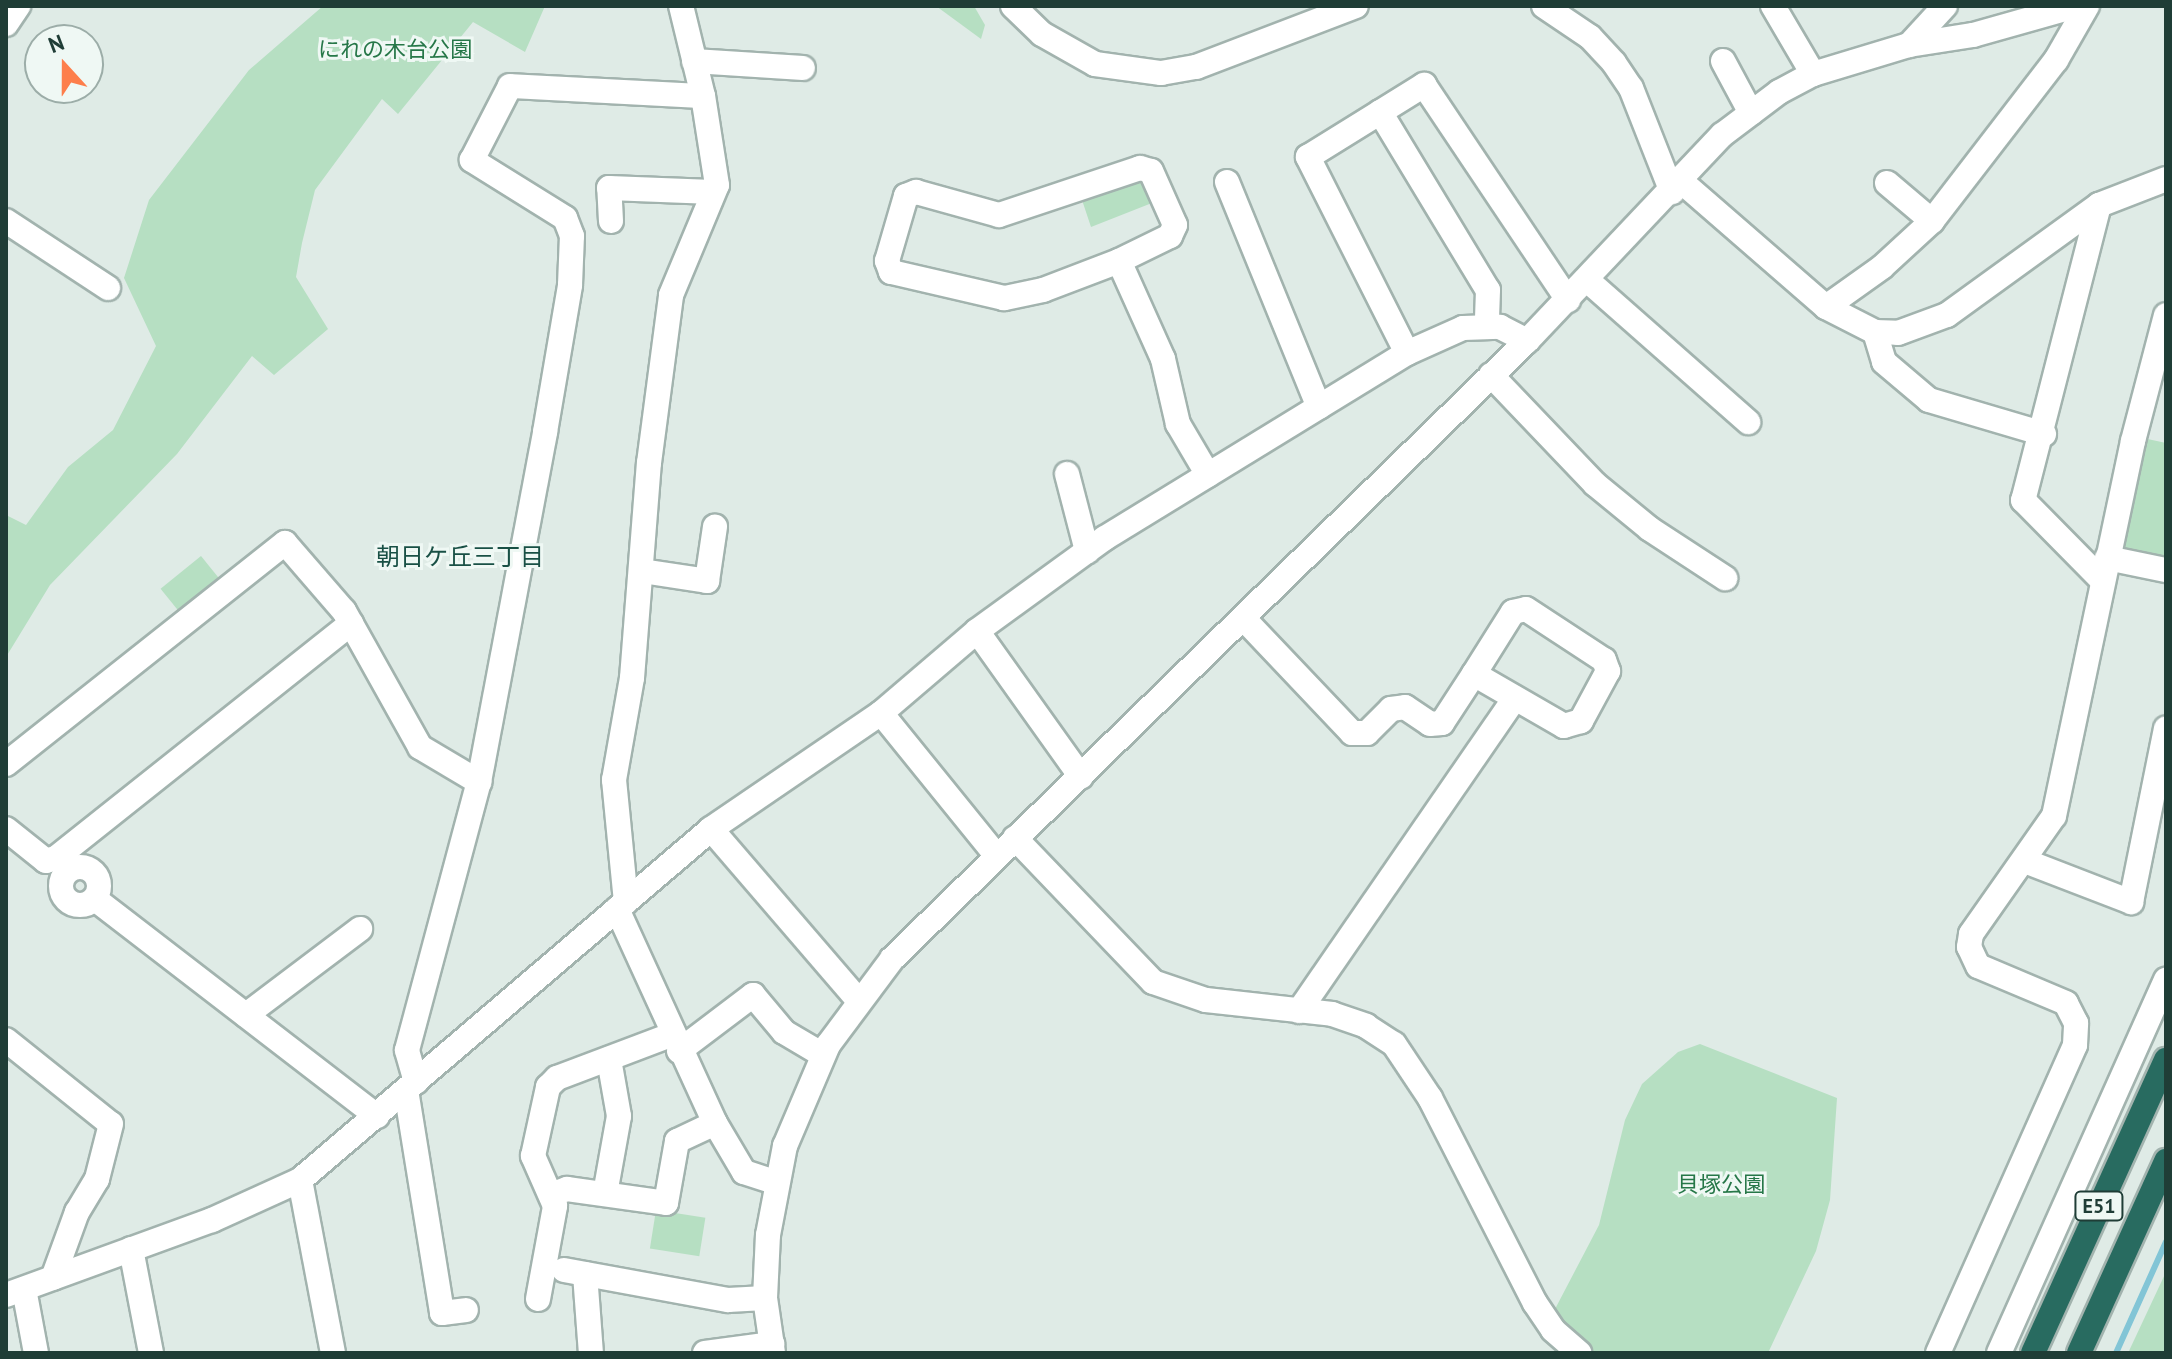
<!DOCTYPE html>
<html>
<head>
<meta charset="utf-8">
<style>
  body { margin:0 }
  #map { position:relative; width:2172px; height:1359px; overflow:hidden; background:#dfebe6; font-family:"PT Sans","Noto Sans JP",sans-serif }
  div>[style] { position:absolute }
  .green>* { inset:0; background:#b6dfc2; transform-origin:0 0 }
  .stream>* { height:6px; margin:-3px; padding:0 3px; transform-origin:3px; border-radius:3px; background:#82c5d6 }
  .roads { filter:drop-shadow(2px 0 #a2b3ae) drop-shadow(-2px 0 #a2b3ae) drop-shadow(0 2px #a2b3ae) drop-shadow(0 -2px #a2b3ae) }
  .minor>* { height:24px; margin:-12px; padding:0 12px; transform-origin:12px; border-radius:12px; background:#fff }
  .minor>.ring { margin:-12px; padding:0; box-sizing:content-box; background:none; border:24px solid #fff; border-radius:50% }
  .highway>* { height:24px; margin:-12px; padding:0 12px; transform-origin:12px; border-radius:12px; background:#286b60 }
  span { translate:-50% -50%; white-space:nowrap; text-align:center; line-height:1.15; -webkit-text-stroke:6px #eff8f4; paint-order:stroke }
  .shield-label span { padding:2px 6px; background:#eff8f4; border:2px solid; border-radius:6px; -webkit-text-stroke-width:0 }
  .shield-label { font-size:20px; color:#1f3d36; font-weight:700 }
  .park-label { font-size:22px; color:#267748 }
  .neighbourhood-label { font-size:24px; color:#195045 }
  .frame { position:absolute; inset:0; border:8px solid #1f3d36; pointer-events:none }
  .north { position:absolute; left:24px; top:24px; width:80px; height:80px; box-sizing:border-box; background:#eff8f4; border:2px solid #9cada8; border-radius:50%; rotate:339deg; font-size:22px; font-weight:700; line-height:32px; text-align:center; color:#1f3d36 }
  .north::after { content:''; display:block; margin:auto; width:28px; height:36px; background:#fd7e4b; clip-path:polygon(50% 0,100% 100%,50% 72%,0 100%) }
</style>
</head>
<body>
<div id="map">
  <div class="green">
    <i style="clip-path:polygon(323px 6px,545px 6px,525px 52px,473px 22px,398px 114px,382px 99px,315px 190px,302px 243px,296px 277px,328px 329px,274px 375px,252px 356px,177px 454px,50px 585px,6px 657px,6px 515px,26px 525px,68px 467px,113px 430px,156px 346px,124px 278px,149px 200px,249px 70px)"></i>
    <i style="clip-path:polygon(936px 6px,974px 6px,985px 25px,981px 39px)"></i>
    <i style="clip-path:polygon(1140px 176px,1157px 201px,1091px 227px,1082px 200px)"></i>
    <i style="clip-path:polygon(2143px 438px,2166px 443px,2166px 567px,2118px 556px)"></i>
    <i style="left:201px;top:556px;width:35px;height:52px;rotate:51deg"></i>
    <i style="clip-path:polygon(1700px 1044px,1837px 1098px,1830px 1200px,1816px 1251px,1768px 1353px,1597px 1353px,1580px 1342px,1554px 1311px,1599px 1225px,1625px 1120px,1642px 1084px,1678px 1052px)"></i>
    <i style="left:656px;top:1210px;width:50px;height:39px;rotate:9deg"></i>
    <i style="clip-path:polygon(2166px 1272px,2166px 1353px,2128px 1353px)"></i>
  </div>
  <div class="stream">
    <i style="left:2116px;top:1353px;width:122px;rotate:-65.8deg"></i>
  </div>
  <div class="roads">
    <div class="minor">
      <i style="left:1013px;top:6px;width:40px;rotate:44deg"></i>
      <i style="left:1042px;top:34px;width:61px;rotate:29.5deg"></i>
      <i style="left:1095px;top:64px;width:67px;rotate:7.8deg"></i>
      <i style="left:1161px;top:73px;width:36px;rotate:-10deg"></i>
      <i style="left:1196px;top:67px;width:171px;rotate:-20.9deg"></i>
      <i style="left:1544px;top:6px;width:55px;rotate:34deg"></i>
      <i style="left:1590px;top:37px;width:35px;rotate:47deg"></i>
      <i style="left:1614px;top:63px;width:30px;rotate:56deg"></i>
      <i style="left:1631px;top:88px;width:112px;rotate:68.5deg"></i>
      <i style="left:1773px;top:6px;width:79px;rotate:59.5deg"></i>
      <i style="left:6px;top:24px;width:22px;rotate:-56deg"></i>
      <i style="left:1909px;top:45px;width:65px;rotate:-8.9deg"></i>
      <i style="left:1973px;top:35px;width:107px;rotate:-15.7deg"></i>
      <i style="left:694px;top:61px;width:109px;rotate:3.7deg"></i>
      <i style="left:1723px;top:61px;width:59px;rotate:61.7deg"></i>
      <i style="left:1380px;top:112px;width:208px;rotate:58.8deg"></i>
      <i style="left:1488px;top:290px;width:37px;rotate:92deg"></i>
      <i style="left:1140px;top:168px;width:11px;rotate:15deg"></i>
      <i style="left:1151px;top:171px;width:59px;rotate:66deg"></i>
      <i style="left:1175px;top:225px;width:12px;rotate:114deg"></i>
      <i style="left:1170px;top:236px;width:57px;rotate:153.9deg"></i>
      <i style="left:1119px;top:261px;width:81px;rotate:159.1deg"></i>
      <i style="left:1043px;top:290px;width:40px;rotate:168deg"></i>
      <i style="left:1004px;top:298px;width:116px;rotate:-167deg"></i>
      <i style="left:891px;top:272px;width:12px;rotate:-110deg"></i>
      <i style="left:887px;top:261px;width:68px;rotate:-73.7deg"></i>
      <i style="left:906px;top:196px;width:11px;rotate:-22deg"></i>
      <i style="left:916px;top:192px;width:86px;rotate:15.5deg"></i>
      <i style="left:999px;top:215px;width:149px;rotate:-18.4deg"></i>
      <i style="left:1227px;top:182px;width:243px;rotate:67.8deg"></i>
      <i style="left:1682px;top:182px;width:191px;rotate:41deg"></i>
      <i style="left:1826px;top:307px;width:55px;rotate:27deg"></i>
      <i style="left:1875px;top:332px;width:23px;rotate:2deg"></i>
      <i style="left:1898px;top:333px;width:52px;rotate:-20.2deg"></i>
      <i style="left:1947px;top:315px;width:188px;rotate:-35.9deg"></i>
      <i style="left:2099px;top:205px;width:72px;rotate:-21.2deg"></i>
      <i style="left:1887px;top:183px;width:59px;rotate:40.2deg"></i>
      <i style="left:2099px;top:205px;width:305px;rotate:104.4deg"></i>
      <i style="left:2023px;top:500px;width:112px;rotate:45.4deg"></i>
      <i style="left:6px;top:221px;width:122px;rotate:33.3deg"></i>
      <i style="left:611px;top:221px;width:33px;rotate:-93deg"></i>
      <i style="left:609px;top:188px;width:104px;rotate:2.2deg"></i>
      <i style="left:1119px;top:261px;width:107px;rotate:65.8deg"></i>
      <i style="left:1163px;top:359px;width:67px;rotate:77deg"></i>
      <i style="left:1178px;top:424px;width:59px;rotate:59.5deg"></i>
      <i style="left:1587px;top:280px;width:215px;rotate:41.4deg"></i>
      <i style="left:1826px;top:307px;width:69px;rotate:-35.5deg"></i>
      <i style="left:1882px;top:267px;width:68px;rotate:-42.6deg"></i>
      <i style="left:1932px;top:221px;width:203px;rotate:-52.4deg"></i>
      <i style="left:2056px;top:60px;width:62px;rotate:-60.1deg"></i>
      <i style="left:1875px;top:332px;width:31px;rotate:73deg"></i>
      <i style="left:1884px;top:362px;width:59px;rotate:40.2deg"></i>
      <i style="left:1929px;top:400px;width:120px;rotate:16.5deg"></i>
      <i style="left:1407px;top:353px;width:220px;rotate:-116.8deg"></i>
      <i style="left:1308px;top:157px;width:137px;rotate:-31.8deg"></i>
      <i style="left:1424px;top:85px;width:259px;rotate:56.2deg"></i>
      <i style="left:1491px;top:375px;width:151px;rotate:46.3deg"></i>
      <i style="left:1595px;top:484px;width:71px;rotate:39.3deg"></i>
      <i style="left:1650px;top:529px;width:90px;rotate:33.2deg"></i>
      <i style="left:1067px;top:474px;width:80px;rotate:75.4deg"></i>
      <i style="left:2107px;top:558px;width:60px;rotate:11.5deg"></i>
      <i style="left:642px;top:571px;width:66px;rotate:8.7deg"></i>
      <i style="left:707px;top:581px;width:55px;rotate:-81.6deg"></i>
      <i style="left:1244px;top:619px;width:157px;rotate:46.5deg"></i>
      <i style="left:1352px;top:733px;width:15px"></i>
      <i style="left:1367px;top:733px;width:34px;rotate:-45deg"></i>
      <i style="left:1391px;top:709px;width:14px;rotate:-8deg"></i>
      <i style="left:1405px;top:707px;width:30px;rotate:34deg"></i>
      <i style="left:1430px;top:724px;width:12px;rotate:-5deg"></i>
      <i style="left:1442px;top:723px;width:59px;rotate:-56.9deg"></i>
      <i style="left:1474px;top:674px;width:73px;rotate:-57.8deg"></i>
      <i style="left:1513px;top:612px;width:13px;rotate:-13deg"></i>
      <i style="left:1526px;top:609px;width:93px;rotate:33.2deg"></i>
      <i style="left:1604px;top:660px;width:12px;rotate:70deg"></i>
      <i style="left:1608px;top:671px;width:57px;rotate:118.4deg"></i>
      <i style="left:1581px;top:721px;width:18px;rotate:164deg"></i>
      <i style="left:1564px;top:726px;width:104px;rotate:-150deg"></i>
      <i style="left:977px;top:631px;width:179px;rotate:54.5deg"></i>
      <i style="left:881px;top:713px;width:184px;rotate:51deg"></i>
      <i style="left:6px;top:764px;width:356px;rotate:-38.4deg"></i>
      <i style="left:285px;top:543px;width:90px;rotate:49.1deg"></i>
      <i style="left:344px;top:611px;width:156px;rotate:60.8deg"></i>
      <i style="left:420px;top:747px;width:69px;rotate:30.7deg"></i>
      <i style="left:479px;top:782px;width:356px;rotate:-79.3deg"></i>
      <i style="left:545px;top:432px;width:149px;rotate:-80.3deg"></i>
      <i style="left:570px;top:285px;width:49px;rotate:-87.7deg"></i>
      <i style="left:572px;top:236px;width:19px;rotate:-111deg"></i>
      <i style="left:565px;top:218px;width:110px;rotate:-148.1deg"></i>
      <i style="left:472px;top:160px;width:83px;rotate:-62.8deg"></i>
      <i style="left:510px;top:86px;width:193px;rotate:3deg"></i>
      <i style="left:6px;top:829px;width:51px;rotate:38.7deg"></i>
      <i style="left:46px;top:861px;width:10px;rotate:-17deg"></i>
      <i style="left:56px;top:858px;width:377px;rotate:-38.5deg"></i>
      <i style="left:711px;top:829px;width:225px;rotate:49.3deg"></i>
      <i style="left:1015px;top:838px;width:199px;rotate:46.2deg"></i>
      <i style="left:1153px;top:982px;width:56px;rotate:18.8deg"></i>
      <i style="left:1206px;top:1000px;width:127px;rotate:6.3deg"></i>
      <i style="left:1332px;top:1014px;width:36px;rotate:19deg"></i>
      <i style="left:1366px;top:1026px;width:33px;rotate:33deg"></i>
      <i style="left:1394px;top:1044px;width:65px;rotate:56.3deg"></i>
      <i style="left:1430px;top:1098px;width:230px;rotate:62.9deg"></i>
      <i style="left:1535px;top:1303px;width:32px;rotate:56deg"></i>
      <i style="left:1553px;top:1330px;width:35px;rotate:41deg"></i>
      <i style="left:2025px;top:861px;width:114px;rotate:21.1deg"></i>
      <i style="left:2131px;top:902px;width:177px;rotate:-78.6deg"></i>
      <i class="ring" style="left:61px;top:867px;width:14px;height:14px"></i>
      <i style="left:95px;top:899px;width:356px;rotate:37.6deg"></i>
      <i style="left:626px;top:902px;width:123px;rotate:-95.6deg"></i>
      <i style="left:614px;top:780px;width:104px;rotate:-80deg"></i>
      <i style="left:632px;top:678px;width:216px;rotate:-85.5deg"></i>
      <i style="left:649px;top:463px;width:169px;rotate:-82.5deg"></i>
      <i style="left:671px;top:295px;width:119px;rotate:-67.3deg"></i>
      <i style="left:717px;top:185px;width:90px;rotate:-98.9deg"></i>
      <i style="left:703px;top:96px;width:93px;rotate:-103.7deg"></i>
      <i style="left:617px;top:909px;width:235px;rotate:65.4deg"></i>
      <i style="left:715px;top:1123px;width:57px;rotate:59.4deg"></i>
      <i style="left:744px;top:1172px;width:35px;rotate:18deg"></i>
      <i style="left:1299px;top:1011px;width:380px;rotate:-55.4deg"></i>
      <i style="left:246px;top:1015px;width:143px;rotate:-37deg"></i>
      <i style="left:6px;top:1040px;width:134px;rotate:38.7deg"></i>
      <i style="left:111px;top:1124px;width:57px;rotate:104.3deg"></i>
      <i style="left:97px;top:1179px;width:39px;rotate:121deg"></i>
      <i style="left:77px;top:1212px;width:70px;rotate:110deg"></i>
      <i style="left:679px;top:1051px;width:93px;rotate:-37.1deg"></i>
      <i style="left:753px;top:995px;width:48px;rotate:50deg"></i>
      <i style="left:784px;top:1032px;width:45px;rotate:30.5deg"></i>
      <i style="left:416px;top:1082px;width:33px;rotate:-106deg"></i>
      <i style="left:407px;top:1050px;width:278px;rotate:-75deg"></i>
      <i style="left:406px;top:1090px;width:226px;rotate:80.8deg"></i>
      <i style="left:442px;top:1313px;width:24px;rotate:-7deg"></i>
      <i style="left:300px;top:1180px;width:176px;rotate:79.2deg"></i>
      <i style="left:605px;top:1194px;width:79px;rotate:-79.8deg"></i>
      <i style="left:619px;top:1116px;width:58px;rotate:-100deg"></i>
      <i style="left:551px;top:1195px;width:17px;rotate:-21deg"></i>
      <i style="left:567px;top:1189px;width:100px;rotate:8deg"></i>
      <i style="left:666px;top:1203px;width:63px;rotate:-79.9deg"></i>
      <i style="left:677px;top:1141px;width:42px;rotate:-25.3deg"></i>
      <i style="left:131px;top:1249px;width:106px;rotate:79.1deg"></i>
      <i style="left:564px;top:1270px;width:167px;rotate:10.4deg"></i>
      <i style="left:728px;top:1300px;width:37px;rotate:-3deg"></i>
      <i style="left:585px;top:1274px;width:79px;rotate:85.7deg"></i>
      <i style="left:24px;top:1289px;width:65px;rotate:79.4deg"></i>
      <i style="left:6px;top:1295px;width:219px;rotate:-20deg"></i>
      <i style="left:212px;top:1220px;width:97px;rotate:-24.4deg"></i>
      <i style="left:300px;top:1180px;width:540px;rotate:-40.5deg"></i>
      <i style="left:711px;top:829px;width:206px;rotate:-34.3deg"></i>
      <i style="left:881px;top:713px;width:126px;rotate:-40.5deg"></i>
      <i style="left:977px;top:631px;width:158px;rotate:-36deg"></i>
      <i style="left:1105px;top:538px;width:354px;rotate:-31.5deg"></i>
      <i style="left:1407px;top:353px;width:61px;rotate:-24.1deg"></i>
      <i style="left:1463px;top:328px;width:37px;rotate:-2deg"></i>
      <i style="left:1500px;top:327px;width:30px;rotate:27deg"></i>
      <i style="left:538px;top:1299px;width:95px;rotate:-79.6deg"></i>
      <i style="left:555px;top:1206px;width:55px;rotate:-113.7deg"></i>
      <i style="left:533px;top:1156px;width:71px;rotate:-77.7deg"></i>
      <i style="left:548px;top:1087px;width:13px;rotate:-45deg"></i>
      <i style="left:557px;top:1078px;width:122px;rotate:-20.7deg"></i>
      <i style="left:705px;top:1353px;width:68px;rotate:-7.7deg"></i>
      <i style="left:773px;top:1353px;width:56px;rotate:-98.3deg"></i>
      <i style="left:765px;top:1298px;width:63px;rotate:-87.3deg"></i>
      <i style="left:768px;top:1235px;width:91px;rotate:-79.2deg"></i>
      <i style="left:785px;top:1146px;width:110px;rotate:-66.9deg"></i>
      <i style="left:828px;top:1045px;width:107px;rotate:-53.3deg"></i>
      <i style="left:892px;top:959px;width:886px;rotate:-44.22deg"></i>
      <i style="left:1527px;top:341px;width:284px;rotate:-46.6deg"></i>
      <i style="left:1722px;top:135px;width:71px;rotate:-37deg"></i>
      <i style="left:1779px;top:92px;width:38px;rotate:-28deg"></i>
      <i style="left:1813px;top:74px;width:100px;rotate:-16.8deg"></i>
      <i style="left:1909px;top:45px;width:53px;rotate:-47.3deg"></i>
      <i style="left:1938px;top:1353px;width:337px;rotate:-66deg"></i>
      <i style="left:2075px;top:1045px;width:22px;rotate:-87deg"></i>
      <i style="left:2076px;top:1023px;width:22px;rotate:-117deg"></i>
      <i style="left:2066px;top:1003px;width:95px;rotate:-157.2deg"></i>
      <i style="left:1978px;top:966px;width:21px;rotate:-115deg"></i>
      <i style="left:1969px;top:947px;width:13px;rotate:-81deg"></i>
      <i style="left:1971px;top:934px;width:144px;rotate:-54.9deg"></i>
      <i style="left:2054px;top:816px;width:383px;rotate:-78.1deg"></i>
      <i style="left:2133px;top:441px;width:130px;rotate:-75.3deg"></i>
      <i style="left:1999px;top:1353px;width:409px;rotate:-65.9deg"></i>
    </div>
    <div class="highway">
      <i style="left:2033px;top:1353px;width:322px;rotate:-65.6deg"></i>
      <i style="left:2079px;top:1353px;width:211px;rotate:-65.6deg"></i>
    </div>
  </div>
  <div class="shield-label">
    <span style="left:2099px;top:1206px">E51</span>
  </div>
  <div class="park-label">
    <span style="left:395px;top:50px">にれの木台公園</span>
    <span style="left:1721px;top:1185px">貝塚公園</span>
  </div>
  <div class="neighbourhood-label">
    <span style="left:460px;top:557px">朝日ケ丘三丁目</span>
  </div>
  <div class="frame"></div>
  <div class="north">N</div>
</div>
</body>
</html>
